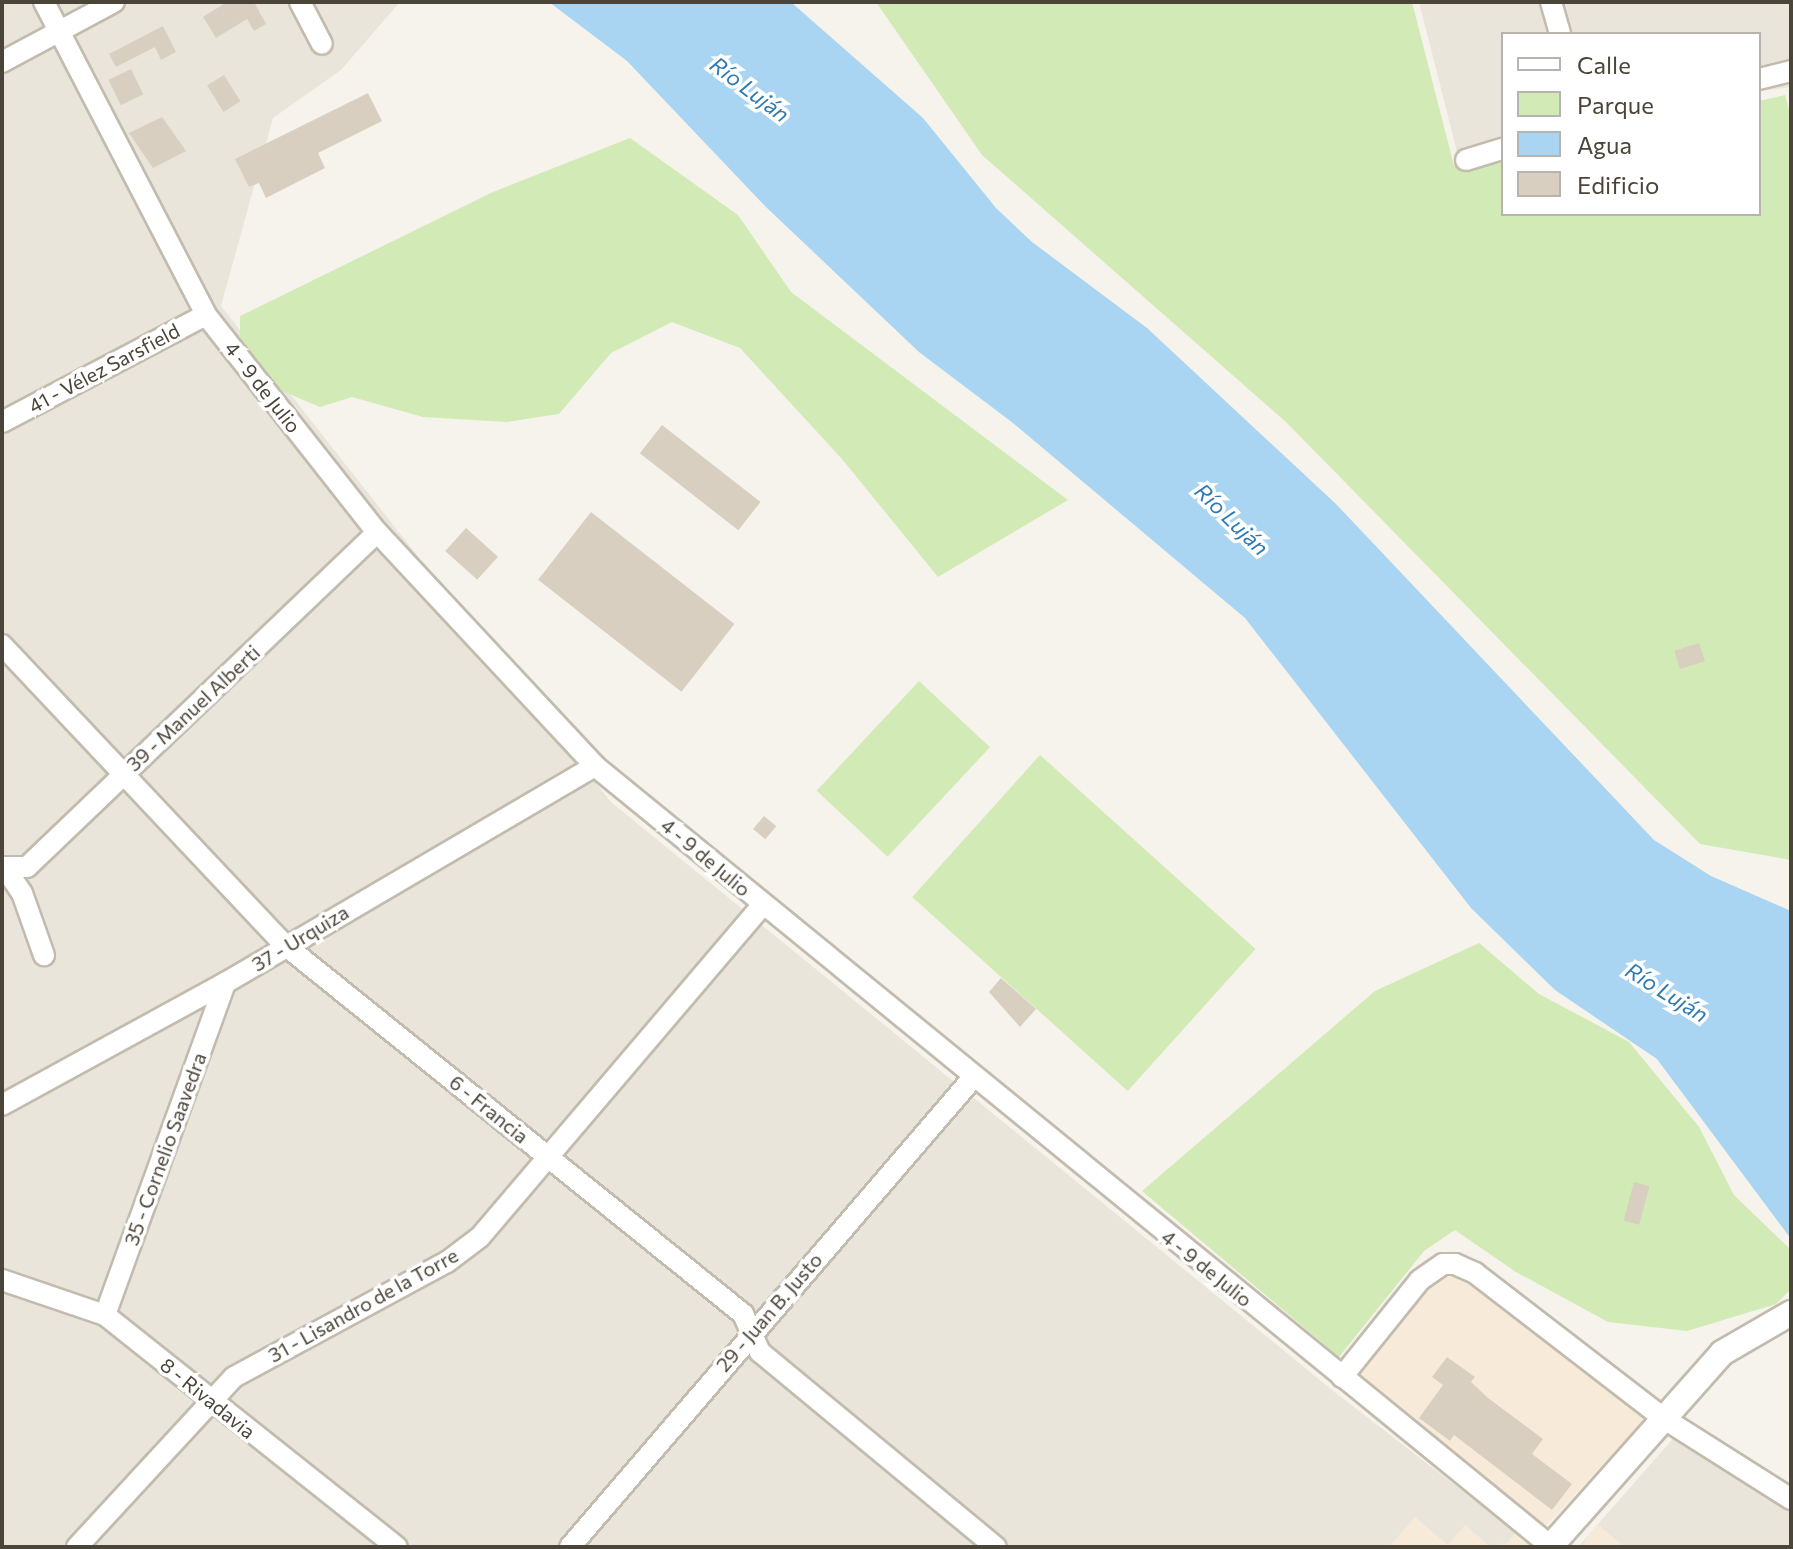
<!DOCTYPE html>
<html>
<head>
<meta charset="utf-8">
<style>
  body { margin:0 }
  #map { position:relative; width:1793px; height:1549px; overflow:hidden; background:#f6f3ec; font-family:Commissioner,sans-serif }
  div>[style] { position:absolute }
  .residential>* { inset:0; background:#eae5da }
  .commercial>* { inset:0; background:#f7ead8 }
  .green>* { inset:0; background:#d2eab5; transform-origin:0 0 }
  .water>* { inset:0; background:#a9d4f2 }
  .building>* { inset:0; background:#d8cfc1; transform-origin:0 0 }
  .roads { filter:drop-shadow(2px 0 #c2bbae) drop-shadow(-2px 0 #c2bbae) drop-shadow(0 2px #c2bbae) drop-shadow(0 -2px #c2bbae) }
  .minor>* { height:20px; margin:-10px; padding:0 10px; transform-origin:10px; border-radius:10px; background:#fff }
  .tertiary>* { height:24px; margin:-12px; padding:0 12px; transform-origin:12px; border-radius:12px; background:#fff }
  span { translate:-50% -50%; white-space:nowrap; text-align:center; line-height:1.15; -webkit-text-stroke:7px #fff; paint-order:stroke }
  .street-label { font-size:20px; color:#4b4439 }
  .water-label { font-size:22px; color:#2e7ab2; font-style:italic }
  .frame { position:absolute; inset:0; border:4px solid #4b4439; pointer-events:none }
  .legend { position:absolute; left:1501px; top:32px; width:260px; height:184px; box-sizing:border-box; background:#fff; border:2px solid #b7b4b0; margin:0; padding:10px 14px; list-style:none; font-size:24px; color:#4b4439 }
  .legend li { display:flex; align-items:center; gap:16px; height:40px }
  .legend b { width:40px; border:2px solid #b7b4b0 }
</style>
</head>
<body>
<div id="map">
  <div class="residential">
    <i style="clip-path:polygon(2px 2px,400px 2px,341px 70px,273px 118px,221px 306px,611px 802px,1337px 1394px,1524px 1538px,1529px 1547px,2px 1547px)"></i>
    <i style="clip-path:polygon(1419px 2px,1791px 2px,1791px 87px,1759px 91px,1759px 34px,1503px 34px,1503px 150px,1459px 160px)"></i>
    <i style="clip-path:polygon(1677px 1434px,1791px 1507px,1791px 1547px,1578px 1547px)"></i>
  </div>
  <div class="commercial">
    <i style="clip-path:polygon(1455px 1268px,1650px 1413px,1547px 1525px,1535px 1523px,1360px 1377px,1359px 1370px,1428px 1276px)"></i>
    <i style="clip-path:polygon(1415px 1517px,1448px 1545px,1465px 1525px,1490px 1546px,1507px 1543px,1516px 1531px,1529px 1546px,1389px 1547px)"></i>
    <i style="clip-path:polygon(1597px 1524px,1625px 1547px,1581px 1547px)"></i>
  </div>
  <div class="green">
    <i style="clip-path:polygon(876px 2px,1412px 2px,1454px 166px,1503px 157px,1503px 214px,1759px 214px,1759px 101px,1785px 95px,1791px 117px,1791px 860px,1700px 844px,1286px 422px,982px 155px)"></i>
    <i style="clip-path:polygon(630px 138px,738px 215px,791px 292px,1068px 500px,938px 577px,842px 459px,740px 348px,672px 322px,611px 353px,559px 414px,507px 422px,423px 417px,352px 397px,320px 407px,282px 391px,240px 344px,240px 316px,493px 192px)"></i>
    <i style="left:919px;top:681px;width:97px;height:150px;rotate:43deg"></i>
    <i style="left:1040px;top:755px;width:290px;height:191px;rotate:42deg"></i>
    <i style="clip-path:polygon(1479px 943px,1539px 994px,1629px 1042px,1699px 1127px,1734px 1195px,1791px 1250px,1791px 1289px,1776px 1304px,1687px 1331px,1608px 1322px,1516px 1272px,1455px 1230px,1424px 1251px,1339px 1357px,1142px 1191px,1375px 991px)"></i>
  </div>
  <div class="water">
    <i style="clip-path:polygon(549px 2px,792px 3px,923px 118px,996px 208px,1032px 242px,1147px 328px,1336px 504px,1654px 840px,1711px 876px,1791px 911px,1791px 1239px,1657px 1059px,1555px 990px,1471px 908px,1245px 618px,1013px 423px,919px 352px,766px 207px,627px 61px)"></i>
  </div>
  <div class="building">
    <i style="clip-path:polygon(227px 2px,254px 2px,266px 24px,254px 31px,247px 19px,216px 38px,203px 17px)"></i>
    <i style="clip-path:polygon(163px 26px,176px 52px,161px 60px,155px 47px,116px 67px,109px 54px)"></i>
    <i style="left:131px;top:69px;width:28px;height:25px;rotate:64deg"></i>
    <i style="left:224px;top:75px;width:31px;height:20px;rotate:58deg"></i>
    <i style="clip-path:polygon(368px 93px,382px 121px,318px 153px,325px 168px,266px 198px,259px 183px,249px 187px,235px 159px)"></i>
    <i style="clip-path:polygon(162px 117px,186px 151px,153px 168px,129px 133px)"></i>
    <i style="left:662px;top:425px;width:125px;height:36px;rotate:38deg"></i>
    <i style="left:591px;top:512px;width:182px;height:86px;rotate:38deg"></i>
    <i style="left:466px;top:528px;width:43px;height:31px;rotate:42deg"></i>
    <i style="left:1699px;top:643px;width:19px;height:26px;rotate:72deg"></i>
    <i style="left:764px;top:816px;width:16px;height:17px;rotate:40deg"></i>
    <i style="clip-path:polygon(1001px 978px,1036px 1009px,1020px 1027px,989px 992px)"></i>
    <i style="left:1634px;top:1182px;width:16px;height:40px;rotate:15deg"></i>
    <i style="clip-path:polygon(1447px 1357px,1475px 1377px,1471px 1382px,1488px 1398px,1543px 1439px,1532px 1454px,1572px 1484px,1552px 1510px,1454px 1435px,1450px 1441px,1419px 1418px,1443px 1385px,1432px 1377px)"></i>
  </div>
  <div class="roads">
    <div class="minor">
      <i style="left:44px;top:2px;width:352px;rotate:62.6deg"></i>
      <i style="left:206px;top:315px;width:276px;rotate:51.8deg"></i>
      <i style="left:377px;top:532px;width:320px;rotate:47deg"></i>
      <i style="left:595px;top:766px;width:1235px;rotate:39.22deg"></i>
      <i style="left:300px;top:2px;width:47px;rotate:62.4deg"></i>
      <i style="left:1551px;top:2px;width:33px;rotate:74deg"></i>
      <i style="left:2px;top:62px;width:127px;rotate:-28.2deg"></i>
      <i style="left:1759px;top:79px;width:33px;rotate:-14deg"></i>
      <i style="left:1466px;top:160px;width:39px;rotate:-17deg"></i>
      <i style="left:2px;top:422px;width:230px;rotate:-27.7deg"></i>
      <i style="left:2px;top:645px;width:414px;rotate:46.7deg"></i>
      <i style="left:286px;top:946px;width:587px;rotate:38.84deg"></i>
      <i style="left:743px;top:1314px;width:42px;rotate:65.9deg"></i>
      <i style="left:760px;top:1352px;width:306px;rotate:39.6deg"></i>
      <i style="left:2px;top:867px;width:25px"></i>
      <i style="left:27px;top:867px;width:484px;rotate:-43.7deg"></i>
      <i style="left:5px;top:868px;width:30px;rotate:56deg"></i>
      <i style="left:22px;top:893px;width:66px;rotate:70.5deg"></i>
      <i style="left:2px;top:1105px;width:254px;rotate:-28.7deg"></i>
      <i style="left:225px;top:983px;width:429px;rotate:-30.4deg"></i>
      <i style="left:2px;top:1280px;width:109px;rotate:18.8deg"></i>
      <i style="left:105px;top:1315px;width:373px;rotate:38.5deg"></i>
      <i style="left:105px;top:1315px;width:353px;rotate:-70.1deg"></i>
      <i style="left:1342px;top:1377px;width:124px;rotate:-51.2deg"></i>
      <i style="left:1420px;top:1280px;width:28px;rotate:-35deg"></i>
      <i style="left:1443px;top:1264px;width:12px"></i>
      <i style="left:1455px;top:1264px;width:22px;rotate:24deg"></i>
      <i style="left:1475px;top:1273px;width:237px;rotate:37.6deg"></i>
      <i style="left:1663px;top:1418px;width:151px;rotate:32.3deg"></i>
      <i style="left:77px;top:1547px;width:231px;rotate:-47.3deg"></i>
      <i style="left:234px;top:1377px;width:242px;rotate:-28.4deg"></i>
      <i style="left:447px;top:1262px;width:41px;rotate:-37.1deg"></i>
      <i style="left:480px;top:1237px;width:436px;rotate:-49.6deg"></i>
      <i style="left:570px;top:1547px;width:617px;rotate:-49.34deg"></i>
    </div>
    <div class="tertiary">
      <i style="left:1550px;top:1547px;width:259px;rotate:-48.4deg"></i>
      <i style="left:1722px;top:1353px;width:80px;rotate:-30.1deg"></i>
    </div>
  </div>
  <div class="street-label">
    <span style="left:104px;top:368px;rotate:-28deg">41 - Vélez Sarsfield</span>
    <span style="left:263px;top:387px;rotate:52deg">4 - 9 de Julio</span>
    <span style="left:193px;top:708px;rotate:-43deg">39 - Manuel Alberti</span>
    <span style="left:706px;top:857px;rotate:40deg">4 - 9 de Julio</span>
    <span style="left:300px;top:938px;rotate:-31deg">37 - Urquiza</span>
    <span style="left:489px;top:1109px;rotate:39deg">6 - Francia</span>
    <span style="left:165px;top:1149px;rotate:-70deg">35 - Cornelio Saavedra</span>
    <span style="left:1207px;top:1268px;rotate:39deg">4 - 9 de Julio</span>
    <span style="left:363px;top:1305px;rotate:-29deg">31 - Lisandro de la Torre</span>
    <span style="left:769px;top:1312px;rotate:-49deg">29 - Juan B. Justo</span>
    <span style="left:208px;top:1398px;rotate:39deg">8 - Rivadavia</span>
  </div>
  <div class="water-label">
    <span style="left:750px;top:89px;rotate:37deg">Río Luján</span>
    <span style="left:1232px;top:519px;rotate:44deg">Río Luján</span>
    <span style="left:1667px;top:992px;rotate:32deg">Río Luján</span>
  </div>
  <div class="frame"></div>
  <ul class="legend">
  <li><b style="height:10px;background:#fff"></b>Calle</li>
  <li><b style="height:22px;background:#d2eab5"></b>Parque</li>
  <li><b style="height:22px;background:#a9d4f2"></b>Agua</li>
  <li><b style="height:22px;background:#d8cfc1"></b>Edificio</li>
  </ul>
</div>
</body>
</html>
